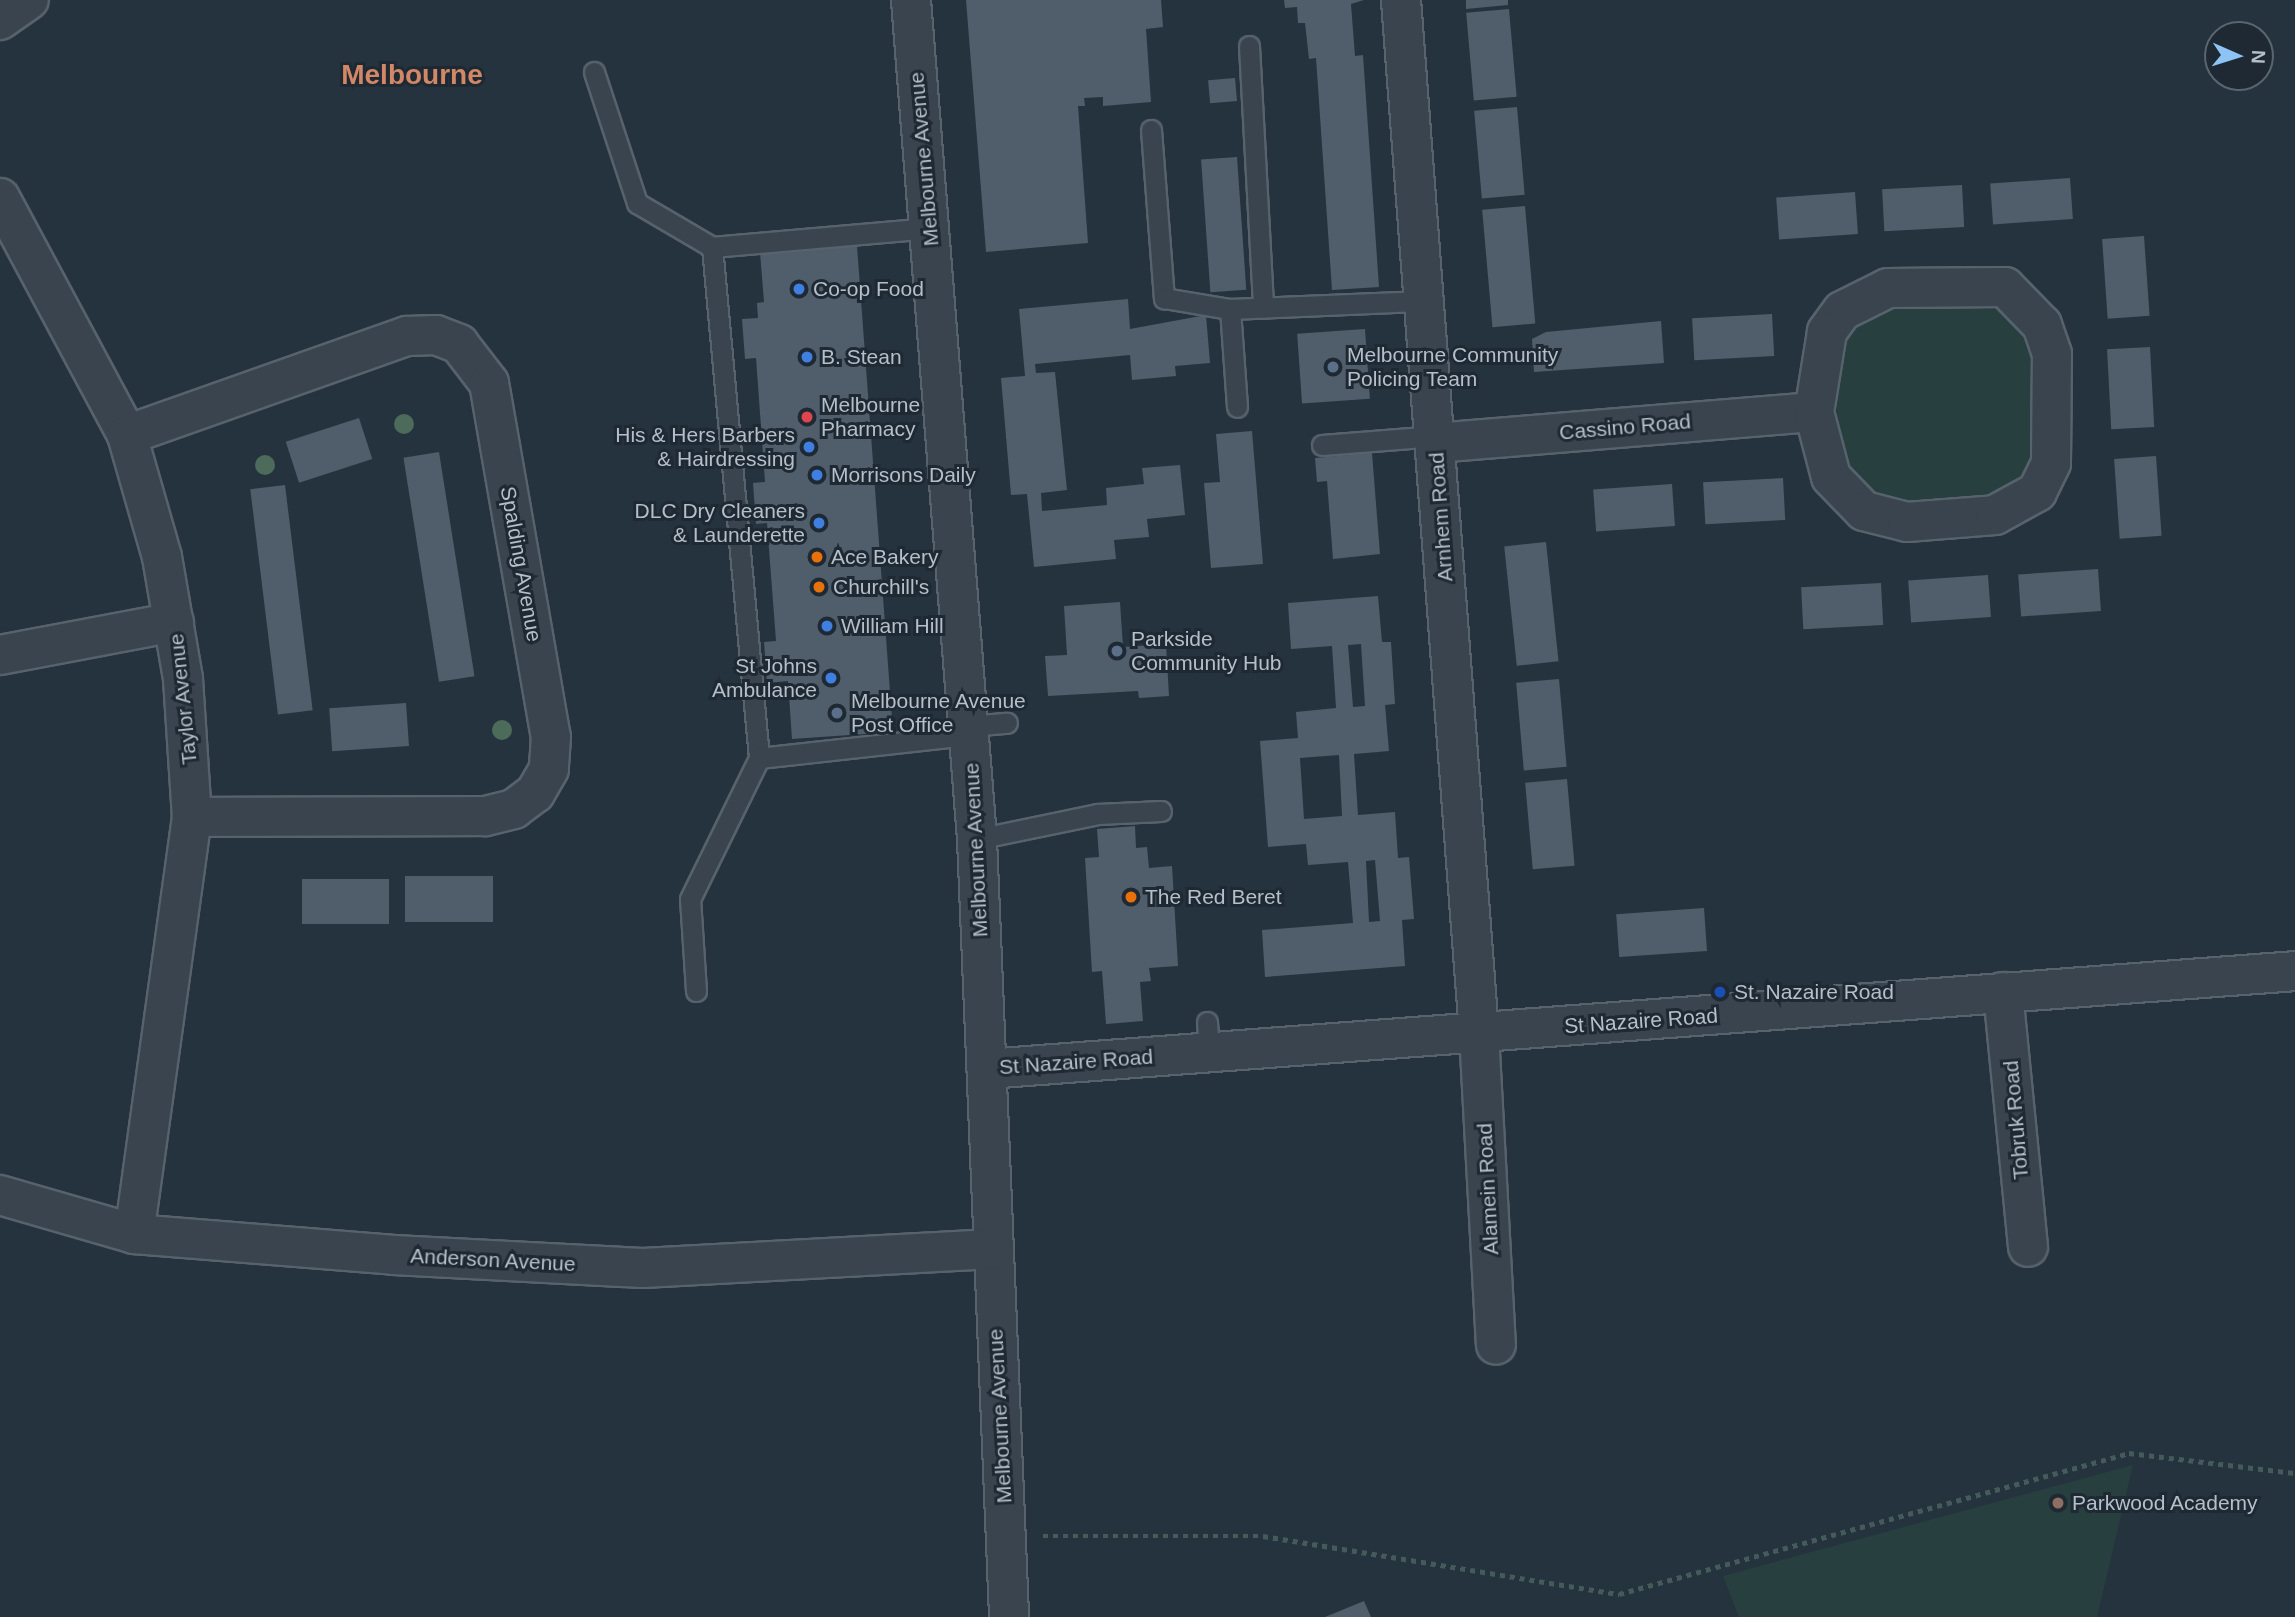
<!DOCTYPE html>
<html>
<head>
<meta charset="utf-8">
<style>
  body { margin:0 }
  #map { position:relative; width:2295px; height:1617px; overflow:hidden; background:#25333e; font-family:Arial,sans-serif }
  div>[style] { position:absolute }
  .green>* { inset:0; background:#273f3e }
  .building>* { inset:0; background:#505e6b; transform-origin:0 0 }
  .path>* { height:4.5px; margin-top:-2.25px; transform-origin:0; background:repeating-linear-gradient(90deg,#455b5a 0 5px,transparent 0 10px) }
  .roads { filter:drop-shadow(2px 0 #57626c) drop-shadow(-2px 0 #57626c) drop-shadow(0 2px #57626c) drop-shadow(0 -2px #57626c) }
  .lane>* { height:19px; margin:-9.5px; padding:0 9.5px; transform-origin:9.5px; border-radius:9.5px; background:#39444e }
  .street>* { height:38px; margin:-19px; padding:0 19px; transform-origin:19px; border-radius:19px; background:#39444e }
  .trees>* { width:20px; height:20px; margin:-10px; border-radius:50%; background:#4c6b5a }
  .dots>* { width:19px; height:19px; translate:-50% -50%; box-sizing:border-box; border:4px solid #1e2933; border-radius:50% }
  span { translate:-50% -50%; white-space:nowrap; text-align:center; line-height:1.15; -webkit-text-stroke:6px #1e2933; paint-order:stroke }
  .street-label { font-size:21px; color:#b5bfc9 }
  .poi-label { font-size:21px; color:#b5bfc9 }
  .left { translate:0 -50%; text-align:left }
  .right { translate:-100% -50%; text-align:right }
  .district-label { font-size:28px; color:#d28766; font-weight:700 }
  .north { position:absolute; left:2204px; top:21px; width:70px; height:70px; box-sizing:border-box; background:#1e2933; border:2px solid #5a656f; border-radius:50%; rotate:93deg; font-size:19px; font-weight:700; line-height:28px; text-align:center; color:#b5bfc9 }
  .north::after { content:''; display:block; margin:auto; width:24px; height:32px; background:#8dc3f5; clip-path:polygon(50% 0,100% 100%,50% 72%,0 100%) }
</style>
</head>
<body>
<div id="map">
  <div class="green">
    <i style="clip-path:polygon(1970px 298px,2012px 311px,2037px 355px,2039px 456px,2019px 484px,1985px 498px,1914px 505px,1869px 494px,1839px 448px,1834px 369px,1847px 330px,1872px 309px)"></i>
    <i style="clip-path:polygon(2133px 1465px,2097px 1617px,1739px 1617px,1723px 1576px)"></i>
  </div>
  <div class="building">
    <i style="clip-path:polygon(966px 0,1161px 0,1163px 27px,1146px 29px,1151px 102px,1103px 106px,1103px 97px,1084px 98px,1085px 106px,1078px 106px,1088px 243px,986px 252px)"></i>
    <i style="clip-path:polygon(1284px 0,1364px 0,1351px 4px,1355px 56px,1363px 55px,1379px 287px,1332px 290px,1316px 58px,1309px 59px,1305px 23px,1298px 23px,1297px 7px,1285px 8px)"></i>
    <i style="clip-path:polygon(1466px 0,1508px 0,1508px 5px,1466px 9px)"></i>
    <i style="left:1509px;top:9px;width:88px;height:43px;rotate:85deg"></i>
    <i style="left:1235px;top:78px;width:23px;height:27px;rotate:85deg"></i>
    <i style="left:1517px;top:107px;width:88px;height:43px;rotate:85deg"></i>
    <i style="left:1237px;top:157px;width:133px;height:36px;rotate:86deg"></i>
    <i style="left:2070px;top:178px;width:41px;height:80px;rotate:86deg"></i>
    <i style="left:1962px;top:185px;width:42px;height:80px;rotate:87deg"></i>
    <i style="left:1855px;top:192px;width:42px;height:79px;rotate:86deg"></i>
    <i style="left:1525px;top:206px;width:118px;height:43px;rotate:85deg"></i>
    <i style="left:2144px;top:236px;width:80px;height:42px;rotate:86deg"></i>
    <i style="clip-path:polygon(857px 246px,893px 732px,792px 739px,788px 681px,767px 683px,764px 642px,776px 641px,767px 523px,756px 524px,753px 483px,765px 482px,756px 358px,745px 359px,742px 319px,758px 318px,757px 303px,764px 302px,760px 252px)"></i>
    <i style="clip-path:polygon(1128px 299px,1130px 329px,1206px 315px,1210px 363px,1175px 366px,1176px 376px,1132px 380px,1130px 355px,1035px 364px,1036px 373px,1055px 372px,1067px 490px,1041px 493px,1042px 511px,1107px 505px,1106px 488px,1144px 484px,1142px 468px,1180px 465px,1185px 515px,1147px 519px,1149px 537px,1114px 540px,1116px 559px,1034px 567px,1027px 494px,1011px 495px,1001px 378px,1025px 376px,1019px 309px)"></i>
    <i style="left:1772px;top:314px;width:42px;height:80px;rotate:87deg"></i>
    <i style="clip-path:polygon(1661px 321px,1664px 363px,1534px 372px,1532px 339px,1546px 332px)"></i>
    <i style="left:1365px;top:329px;width:70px;height:68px;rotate:86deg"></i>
    <i style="left:2150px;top:347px;width:80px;height:43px;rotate:87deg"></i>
    <i style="left:359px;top:418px;width:43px;height:77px;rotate:72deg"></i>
    <i style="clip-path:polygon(1252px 431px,1263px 564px,1211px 568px,1204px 483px,1220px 482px,1216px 434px)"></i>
    <i style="left:439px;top:452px;width:227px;height:36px;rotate:81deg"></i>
    <i style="clip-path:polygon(1372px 453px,1380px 554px,1333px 559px,1327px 481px,1317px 482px,1315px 458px)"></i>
    <i style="left:2156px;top:456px;width:80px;height:42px;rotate:86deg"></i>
    <i style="left:1783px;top:478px;width:42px;height:80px;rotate:87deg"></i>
    <i style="left:1672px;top:484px;width:42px;height:79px;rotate:86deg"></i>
    <i style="left:285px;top:485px;width:227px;height:35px;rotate:83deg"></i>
    <i style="left:1546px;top:542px;width:120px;height:42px;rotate:84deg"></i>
    <i style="left:2098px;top:569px;width:42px;height:80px;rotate:86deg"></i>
    <i style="left:1988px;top:575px;width:42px;height:80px;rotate:86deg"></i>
    <i style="left:1881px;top:583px;width:42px;height:80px;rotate:87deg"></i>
    <i style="clip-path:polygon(evenodd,1378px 596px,1382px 642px,1391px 642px,1395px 704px,1385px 705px,1389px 751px,1354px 754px,1358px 815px,1395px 812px,1398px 858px,1409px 857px,1414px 919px,1402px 920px,1405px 966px,1265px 977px,1262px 930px,1353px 923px,1348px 862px,1308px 865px,1306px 844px,1268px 847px,1260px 741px,1298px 738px,1296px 712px,1336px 708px,1332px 646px,1291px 649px,1288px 603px,1378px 596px,1361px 644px,1365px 706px,1353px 707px,1348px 645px,1361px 644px,1378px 596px,1339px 755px,1342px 816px,1304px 819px,1300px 758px,1339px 755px,1378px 596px,1375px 860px,1380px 921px,1369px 922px,1366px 861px,1375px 860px)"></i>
    <i style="clip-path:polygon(1120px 602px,1123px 647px,1166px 644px,1169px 696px,1139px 698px,1138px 691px,1048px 696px,1045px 656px,1067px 655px,1064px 606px)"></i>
    <i style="left:1559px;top:679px;width:88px;height:43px;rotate:85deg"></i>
    <i style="left:406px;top:703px;width:43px;height:77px;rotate:86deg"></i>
    <i style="left:1567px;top:779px;width:87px;height:42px;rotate:85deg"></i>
    <i style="clip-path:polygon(1135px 826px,1136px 848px,1147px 847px,1149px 868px,1172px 866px,1178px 966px,1149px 968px,1151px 981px,1140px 982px,1143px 1021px,1106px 1024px,1102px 971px,1092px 972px,1085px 858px,1099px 857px,1097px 829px)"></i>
    <i style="left:405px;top:876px;width:88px;height:46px"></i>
    <i style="left:389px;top:879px;width:45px;height:87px;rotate:90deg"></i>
    <i style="left:1704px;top:908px;width:43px;height:88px;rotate:86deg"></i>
    <i style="clip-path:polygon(1364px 1601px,1371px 1617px,1325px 1617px)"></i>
  </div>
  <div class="path">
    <i style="left:1043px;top:1536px;width:220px"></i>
    <i style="left:1263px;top:1536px;width:361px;rotate:9.3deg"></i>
    <i style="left:1619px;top:1594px;width:529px;rotate:-15.45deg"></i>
    <i style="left:2129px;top:1453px;width:167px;rotate:6.9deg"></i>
  </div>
  <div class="roads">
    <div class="lane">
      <i style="left:1249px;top:46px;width:262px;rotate:86.9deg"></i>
      <i style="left:594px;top:72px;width:138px;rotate:71.8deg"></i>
      <i style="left:637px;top:203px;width:87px;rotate:30.4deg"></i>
      <i style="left:1151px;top:130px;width:169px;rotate:85.6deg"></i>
      <i style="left:1164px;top:298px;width:67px;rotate:9.5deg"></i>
      <i style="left:1230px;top:309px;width:194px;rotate:-2.4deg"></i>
      <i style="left:930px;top:228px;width:219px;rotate:175deg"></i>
      <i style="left:712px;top:247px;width:513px;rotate:84.74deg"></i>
      <i style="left:759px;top:758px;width:211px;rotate:-6.3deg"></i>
      <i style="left:1230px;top:309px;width:98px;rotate:85.9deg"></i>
      <i style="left:1322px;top:445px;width:114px;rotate:-4.5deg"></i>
      <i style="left:969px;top:726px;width:38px;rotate:-5deg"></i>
      <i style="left:977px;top:839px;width:124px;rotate:-11.7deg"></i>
      <i style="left:1098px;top:814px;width:63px;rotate:-2.7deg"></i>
      <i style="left:696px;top:991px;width:92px;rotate:-93.7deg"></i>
      <i style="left:690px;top:899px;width:157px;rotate:-63.9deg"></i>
      <i style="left:1207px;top:1022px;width:30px;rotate:86deg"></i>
    </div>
    <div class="street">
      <i style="left:911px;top:0;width:842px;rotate:85.5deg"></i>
      <i style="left:977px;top:839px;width:779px;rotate:87.64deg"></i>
      <i style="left:1401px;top:0;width:1036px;rotate:85.68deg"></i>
      <i style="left:1479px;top:1033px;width:312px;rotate:86.9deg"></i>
      <i style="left:0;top:20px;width:35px;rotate:-35deg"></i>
      <i style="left:0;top:198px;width:269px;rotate:61.8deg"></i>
      <i style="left:127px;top:435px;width:127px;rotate:74deg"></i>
      <i style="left:162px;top:557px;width:124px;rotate:80.2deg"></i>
      <i style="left:183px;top:679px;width:138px;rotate:86.3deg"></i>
      <i style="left:192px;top:817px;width:421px;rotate:97.9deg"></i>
      <i style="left:127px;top:435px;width:297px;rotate:-19.5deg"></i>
      <i style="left:407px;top:336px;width:29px;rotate:-2deg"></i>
      <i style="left:436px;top:335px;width:25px;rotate:21deg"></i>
      <i style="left:459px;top:344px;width:49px;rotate:52.4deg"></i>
      <i style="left:489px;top:383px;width:359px;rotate:80.1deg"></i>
      <i style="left:551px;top:737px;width:32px;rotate:94deg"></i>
      <i style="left:549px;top:769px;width:28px;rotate:120deg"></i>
      <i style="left:535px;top:793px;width:26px;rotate:143deg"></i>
      <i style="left:514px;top:809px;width:30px;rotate:166deg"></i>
      <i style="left:485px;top:816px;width:293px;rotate:179.8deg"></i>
      <i style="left:1436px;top:443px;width:379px;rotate:-4.7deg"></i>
      <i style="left:1814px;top:412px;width:67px;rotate:75.3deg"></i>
      <i style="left:1831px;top:477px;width:47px;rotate:45.9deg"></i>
      <i style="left:1864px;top:511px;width:44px;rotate:14.3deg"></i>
      <i style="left:1907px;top:522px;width:88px;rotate:-4.5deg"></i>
      <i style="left:1995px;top:515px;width:48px;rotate:-28.7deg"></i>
      <i style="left:2037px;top:492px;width:32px;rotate:-64deg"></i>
      <i style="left:2051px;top:463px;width:109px;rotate:-89.5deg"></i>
      <i style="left:2052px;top:354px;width:31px;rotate:-109deg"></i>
      <i style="left:2042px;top:325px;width:53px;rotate:-134.2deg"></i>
      <i style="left:2005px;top:287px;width:117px;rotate:179.5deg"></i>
      <i style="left:1888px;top:288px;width:51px;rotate:153.4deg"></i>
      <i style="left:1842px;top:311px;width:26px;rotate:126deg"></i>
      <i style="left:1827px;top:332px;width:81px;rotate:99.2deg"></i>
      <i style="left:0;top:655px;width:177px;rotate:-10.7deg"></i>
      <i style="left:2003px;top:992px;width:256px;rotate:84.4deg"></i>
      <i style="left:987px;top:1069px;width:1312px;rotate:-4.28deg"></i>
      <i style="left:0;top:1195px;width:140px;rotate:16.2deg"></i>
      <i style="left:134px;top:1234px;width:261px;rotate:4.6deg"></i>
      <i style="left:394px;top:1255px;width:249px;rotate:3deg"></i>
      <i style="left:643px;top:1268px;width:350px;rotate:-3.1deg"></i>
    </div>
  </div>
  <div class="trees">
    <i style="left:404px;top:424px"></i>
    <i style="left:265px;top:465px"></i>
    <i style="left:502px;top:730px"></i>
  </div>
  <div class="dots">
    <i style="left:799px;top:289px;background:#3f7fe0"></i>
    <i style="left:807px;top:357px;background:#3f7fe0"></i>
    <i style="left:1333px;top:367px;background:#5c6f8a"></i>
    <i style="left:807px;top:417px;background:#e0444e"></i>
    <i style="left:809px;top:447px;background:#3f7fe0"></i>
    <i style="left:817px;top:475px;background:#3f7fe0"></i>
    <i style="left:819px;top:523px;background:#3f7fe0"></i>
    <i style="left:817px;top:557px;background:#e8710a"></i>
    <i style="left:819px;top:587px;background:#e8710a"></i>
    <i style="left:827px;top:626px;background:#3f7fe0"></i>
    <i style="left:1117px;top:651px;background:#5c6f8a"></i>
    <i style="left:831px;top:678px;background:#3f7fe0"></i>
    <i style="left:837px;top:713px;background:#5c6f8a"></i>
    <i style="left:1131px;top:897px;background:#e8710a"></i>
    <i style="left:1720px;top:992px;background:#1a4fb4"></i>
    <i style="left:2058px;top:1503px;background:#8d6e63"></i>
  </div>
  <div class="street-label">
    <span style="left:924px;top:159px;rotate:-95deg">Melbourne Avenue</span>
    <span style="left:1625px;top:427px;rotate:-5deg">Cassino Road</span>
    <span style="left:1441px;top:517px;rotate:-94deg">Arnhem Road</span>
    <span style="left:521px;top:564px;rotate:80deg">Spalding Avenue</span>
    <span style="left:183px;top:699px;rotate:-96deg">Taylor Avenue</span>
    <span style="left:976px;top:850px;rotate:-93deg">Melbourne Avenue</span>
    <span style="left:1641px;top:1021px;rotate:-4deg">St Nazaire Road</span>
    <span style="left:1076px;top:1062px;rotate:-4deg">St Nazaire Road</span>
    <span style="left:2016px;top:1120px;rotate:-95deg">Tobruk Road</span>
    <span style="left:1488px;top:1189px;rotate:-93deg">Alamein Road</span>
    <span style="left:493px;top:1260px;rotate:3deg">Anderson Avenue</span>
    <span style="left:1000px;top:1416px;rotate:-93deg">Melbourne Avenue</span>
  </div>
  <div class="poi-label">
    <span class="left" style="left:813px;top:289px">Co-op Food</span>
    <span class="left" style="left:1347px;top:367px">Melbourne Community<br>Policing Team</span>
    <span class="left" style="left:821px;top:357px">B. Stean</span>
    <span class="left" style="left:821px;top:417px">Melbourne<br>Pharmacy</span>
    <span class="right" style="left:795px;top:447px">His &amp; Hers Barbers<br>&amp; Hairdressing</span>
    <span class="left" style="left:831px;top:475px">Morrisons Daily</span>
    <span class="right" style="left:805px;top:523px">DLC Dry Cleaners<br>&amp; Launderette</span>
    <span class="left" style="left:831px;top:557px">Ace Bakery</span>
    <span class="left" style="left:833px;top:587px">Churchill's</span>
    <span class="left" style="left:841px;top:626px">William Hill</span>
    <span class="left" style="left:1131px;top:651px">Parkside<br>Community Hub</span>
    <span class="right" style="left:817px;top:678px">St Johns<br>Ambulance</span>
    <span class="left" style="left:851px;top:713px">Melbourne Avenue<br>Post Office</span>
    <span class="left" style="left:1145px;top:897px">The Red Beret</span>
    <span class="left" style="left:1734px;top:992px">St. Nazaire Road</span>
    <span class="left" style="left:2072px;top:1503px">Parkwood Academy</span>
  </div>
  <div class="district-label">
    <span style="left:412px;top:75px">Melbourne</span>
  </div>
  <div class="north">N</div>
</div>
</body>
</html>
